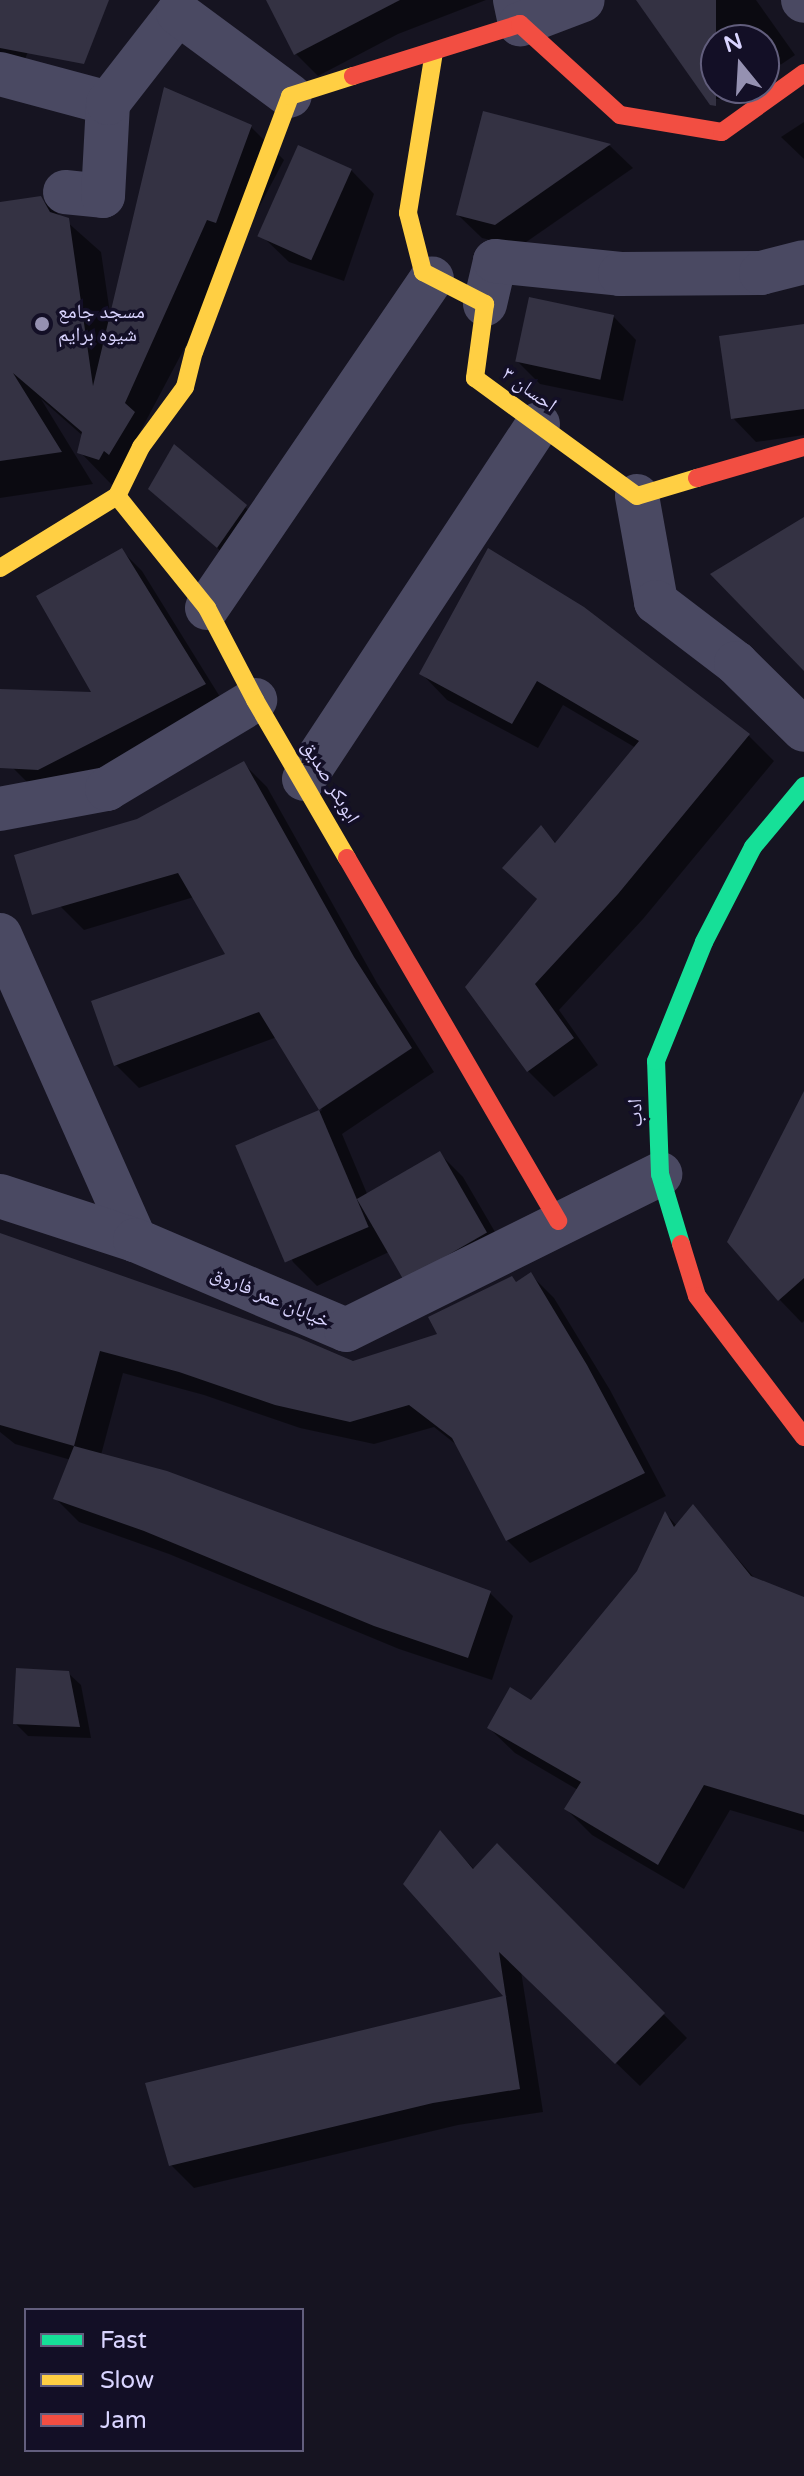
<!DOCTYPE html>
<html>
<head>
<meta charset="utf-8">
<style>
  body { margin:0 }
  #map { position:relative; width:804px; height:2476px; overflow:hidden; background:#161421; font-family:"Varela Round","Noto Naskh Arabic",sans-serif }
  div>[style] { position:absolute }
  .shadow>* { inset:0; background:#0007 }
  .building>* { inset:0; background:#343243; transform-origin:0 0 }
  .street>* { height:44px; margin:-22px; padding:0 22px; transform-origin:22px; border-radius:22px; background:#4a4962 }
  .fast>* { height:18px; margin:-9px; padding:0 9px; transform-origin:9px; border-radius:9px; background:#16e098 }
  .slow>* { height:18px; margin:-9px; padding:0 9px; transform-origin:9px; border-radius:9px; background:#ffcf43 }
  .jam>* { height:18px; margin:-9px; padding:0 9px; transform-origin:9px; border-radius:9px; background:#f24e42 }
  .dots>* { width:22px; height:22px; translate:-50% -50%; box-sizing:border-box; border:4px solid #130f26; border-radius:50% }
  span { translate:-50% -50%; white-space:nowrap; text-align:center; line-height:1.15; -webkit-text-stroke:7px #130f26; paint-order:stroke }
  .poi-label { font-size:20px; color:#d9d4ff }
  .left { translate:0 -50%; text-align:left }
  .street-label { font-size:20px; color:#d9d4ff }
  .legend { position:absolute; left:24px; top:2308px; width:280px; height:144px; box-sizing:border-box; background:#130f26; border:2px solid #625e7d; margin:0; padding:10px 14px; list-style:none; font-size:24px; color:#d9d4ff }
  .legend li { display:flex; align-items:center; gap:16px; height:40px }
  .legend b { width:40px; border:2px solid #625e7d }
  .north { position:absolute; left:700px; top:24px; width:80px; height:80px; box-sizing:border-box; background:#130f26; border:2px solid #625e7d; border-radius:50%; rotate:342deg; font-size:22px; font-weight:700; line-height:32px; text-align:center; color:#d9d4ff }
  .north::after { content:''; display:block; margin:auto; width:28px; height:36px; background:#9591b1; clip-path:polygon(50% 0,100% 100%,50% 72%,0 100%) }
</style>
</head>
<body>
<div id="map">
  <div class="shadow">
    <i style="clip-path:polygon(0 0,51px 0,20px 70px,0 61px)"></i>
    <i style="clip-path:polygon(268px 0,486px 0,398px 34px,318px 76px,296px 54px)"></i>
    <i style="clip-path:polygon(639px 0,756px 0,795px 55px,764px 76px,764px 40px,716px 40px,716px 88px,747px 88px,732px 99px,715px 99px)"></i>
    <i style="clip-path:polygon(485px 114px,610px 146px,633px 168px,519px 247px,482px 238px,458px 215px)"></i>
    <i style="clip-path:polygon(804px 122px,804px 159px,781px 137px)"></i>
    <i style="clip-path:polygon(251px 127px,284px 160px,112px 485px,80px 452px,83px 436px,41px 399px,93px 484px,0 498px,0 204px,40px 198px,101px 252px,111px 320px)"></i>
    <i style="clip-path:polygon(351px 170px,374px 194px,344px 281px,289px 262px,265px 239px)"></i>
    <i style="clip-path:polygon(613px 316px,636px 340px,623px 401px,540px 384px,517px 361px)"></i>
    <i style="clip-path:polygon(804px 326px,804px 435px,756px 442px,733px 418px)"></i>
    <i style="clip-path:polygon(151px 489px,245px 507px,269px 530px,242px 570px)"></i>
    <i style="clip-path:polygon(122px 551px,142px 571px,225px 705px,60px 790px,33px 788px,12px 767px,0 734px,0 691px,94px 694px)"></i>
    <i style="clip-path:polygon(582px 608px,749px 736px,774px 761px,643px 919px,559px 1010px,598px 1065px,554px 1097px,528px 1071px,539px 901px,505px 868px,541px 828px,557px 844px,636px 748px,563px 705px,538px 748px,447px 700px,422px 674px)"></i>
    <i style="clip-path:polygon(244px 764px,267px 787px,377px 983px,434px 1072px,342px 1134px,368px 1196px,440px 1154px,463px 1177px,509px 1256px,427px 1296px,404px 1273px,391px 1251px,317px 1286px,293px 1262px,243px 1157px,322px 1110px,277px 1037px,139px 1088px,116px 1065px,228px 955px,194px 897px,84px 930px,60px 906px,138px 821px)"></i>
    <i style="clip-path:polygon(804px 1173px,804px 1321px,802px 1323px,779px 1299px)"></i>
    <i style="clip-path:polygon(0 1235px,296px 1339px,352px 1363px,440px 1335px,531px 1275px,554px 1298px,610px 1390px,666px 1496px,530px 1563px,507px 1540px,458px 1446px,434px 1427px,374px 1444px,300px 1428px,204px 1395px,123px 1373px,101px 1455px,490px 1593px,513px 1616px,492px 1680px,399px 1649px,169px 1554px,79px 1522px,55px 1498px,71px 1460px,15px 1444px,0 1432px)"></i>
    <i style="clip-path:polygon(693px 1507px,757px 1581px,804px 1599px,804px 1832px,730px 1810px,684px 1889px,592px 1835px,566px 1809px,578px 1790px,515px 1753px,489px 1728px,531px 1703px,639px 1572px,666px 1514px,677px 1526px)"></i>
    <i style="clip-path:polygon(68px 1673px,81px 1685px,91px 1738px,28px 1736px,15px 1723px)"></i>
    <i style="clip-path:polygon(440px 1833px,475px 1870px,497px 1846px,687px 2038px,640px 2086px,521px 1971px,543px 2112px,458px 2125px,194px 2188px,171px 2165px,147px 2084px,507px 1997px,405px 1884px)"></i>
  </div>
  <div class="building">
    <i style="clip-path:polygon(0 0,109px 0,84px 64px,0 48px)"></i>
    <i style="clip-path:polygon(266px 0,400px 0,294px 55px)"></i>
    <i style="clip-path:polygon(636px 0,716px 0,716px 106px,710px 105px)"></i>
    <i style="clip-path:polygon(164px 87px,252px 125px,216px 223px,207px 220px,125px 403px,135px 412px,109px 455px,104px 451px,99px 460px,77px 453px,82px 432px,13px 373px,62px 452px,0 461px,0 202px,41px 196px,50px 212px,69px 218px,93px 386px)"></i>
    <i style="clip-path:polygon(483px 111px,611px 144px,495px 225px,456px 215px)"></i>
    <i style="left:298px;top:145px;width:59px;height:100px;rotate:24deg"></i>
    <i style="left:529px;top:297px;width:87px;height:66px;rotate:12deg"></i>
    <i style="clip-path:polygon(804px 324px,804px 409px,731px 419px,719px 336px)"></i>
    <i style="clip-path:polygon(174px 444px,247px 505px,217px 548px,148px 489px)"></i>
    <i style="clip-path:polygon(804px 517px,804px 671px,710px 574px)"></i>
    <i style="clip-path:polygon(122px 548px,206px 684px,38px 770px,0 768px,0 689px,91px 692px,36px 596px)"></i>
    <i style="clip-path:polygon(488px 548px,584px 607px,750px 734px,618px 894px,535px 984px,574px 1038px,527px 1072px,465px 987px,537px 899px,502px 868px,541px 825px,555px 843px,639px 741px,537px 681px,512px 724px,419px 674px)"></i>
    <i style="clip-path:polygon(244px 761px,354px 957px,412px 1048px,319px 1110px,259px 1012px,114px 1066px,91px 1001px,225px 954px,178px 873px,32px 915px,14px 855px,137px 819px)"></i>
    <i style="clip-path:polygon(804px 1091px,804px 1278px,778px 1301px,727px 1242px)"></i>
    <i style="left:319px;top:1110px;width:127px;height:91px;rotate:67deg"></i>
    <i style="left:440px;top:1151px;width:94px;height:96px;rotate:60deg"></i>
    <i style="clip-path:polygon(0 1233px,297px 1337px,353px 1361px,437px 1334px,428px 1317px,512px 1276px,516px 1282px,531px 1272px,587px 1365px,645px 1473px,506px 1541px,452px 1438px,409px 1405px,350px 1422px,275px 1405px,179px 1372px,100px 1351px,74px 1446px,0 1425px)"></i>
    <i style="clip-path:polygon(74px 1446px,167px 1471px,491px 1591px,468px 1658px,374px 1626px,144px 1531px,53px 1499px)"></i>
    <i style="clip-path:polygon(693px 1504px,751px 1576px,804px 1597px,804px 1815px,704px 1785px,658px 1865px,564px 1809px,581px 1782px,487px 1728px,510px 1687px,531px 1700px,637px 1571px,665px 1511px,674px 1527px)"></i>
    <i style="clip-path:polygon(16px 1668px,69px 1671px,80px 1727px,13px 1724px)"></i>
    <i style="clip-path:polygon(440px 1830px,473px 1869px,497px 1843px,665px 2013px,615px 2064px,499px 1952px,520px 2089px,433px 2103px,169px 2166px,145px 2083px,503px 1996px,403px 1884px)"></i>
  </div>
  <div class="street">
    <i style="left:515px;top:0;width:25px;rotate:78deg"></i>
    <i style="left:520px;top:24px;width:67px;rotate:-20.9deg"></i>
    <i style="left:803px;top:0;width:1px;rotate:45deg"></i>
    <i style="left:0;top:74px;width:112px;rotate:15deg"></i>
    <i style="left:65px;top:192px;width:38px;rotate:6deg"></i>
    <i style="left:103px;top:196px;width:93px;rotate:-86.9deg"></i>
    <i style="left:108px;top:103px;width:114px;rotate:-52.1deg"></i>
    <i style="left:178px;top:13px;width:139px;rotate:36.5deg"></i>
    <i style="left:485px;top:304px;width:44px;rotate:-76.9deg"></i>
    <i style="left:495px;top:261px;width:126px;rotate:5.9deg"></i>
    <i style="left:620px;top:274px;width:141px;rotate:-0.4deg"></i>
    <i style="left:761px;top:273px;width:44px;rotate:-14.3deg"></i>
    <i style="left:637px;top:496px;width:108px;rotate:79.8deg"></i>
    <i style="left:656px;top:602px;width:101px;rotate:37.3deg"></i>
    <i style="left:736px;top:663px;width:95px;rotate:44.6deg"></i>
    <i style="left:207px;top:608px;width:399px;rotate:-55.7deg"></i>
    <i style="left:304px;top:779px;width:425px;rotate:-56.6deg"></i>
    <i style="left:0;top:809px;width:109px;rotate:-10.6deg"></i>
    <i style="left:107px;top:789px;width:173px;rotate:-31deg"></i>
    <i style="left:0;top:935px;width:334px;rotate:66.1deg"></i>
    <i style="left:0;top:1196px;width:142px;rotate:18.1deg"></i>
    <i style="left:135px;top:1240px;width:229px;rotate:23.1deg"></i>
    <i style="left:346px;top:1330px;width:351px;rotate:-26.4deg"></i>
  </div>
  <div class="fast">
    <i style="left:681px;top:1244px;width:73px;rotate:-106.7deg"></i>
    <i style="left:660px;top:1174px;width:113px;rotate:-92deg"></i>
    <i style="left:656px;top:1061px;width:128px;rotate:-68deg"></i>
    <i style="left:704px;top:942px;width:107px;rotate:-62.7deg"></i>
    <i style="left:753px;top:847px;width:80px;rotate:-50.1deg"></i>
  </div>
  <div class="slow">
    <i style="left:434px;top:52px;width:163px;rotate:99.2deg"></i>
    <i style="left:408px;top:213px;width:61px;rotate:75.7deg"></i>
    <i style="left:423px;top:272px;width:70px;rotate:27.3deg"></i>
    <i style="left:485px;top:304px;width:75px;rotate:97.7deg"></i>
    <i style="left:475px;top:378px;width:200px;rotate:36.1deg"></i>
    <i style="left:637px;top:496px;width:63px;rotate:-16.7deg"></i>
    <i style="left:117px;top:496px;width:55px;rotate:-63.9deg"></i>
    <i style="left:141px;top:447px;width:74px;rotate:-53.7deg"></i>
    <i style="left:185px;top:387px;width:36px;rotate:-76deg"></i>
    <i style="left:194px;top:352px;width:273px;rotate:-69.4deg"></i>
    <i style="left:290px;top:96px;width:66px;rotate:-17.6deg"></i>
    <i style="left:0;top:568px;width:137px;rotate:-31.6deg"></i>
    <i style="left:117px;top:496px;width:144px;rotate:51.2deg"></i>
    <i style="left:207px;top:608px;width:104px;rotate:62.4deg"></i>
    <i style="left:255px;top:700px;width:183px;rotate:59.8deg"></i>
  </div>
  <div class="jam">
    <i style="left:353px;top:76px;width:175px;rotate:-17.3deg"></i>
    <i style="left:520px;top:24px;width:135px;rotate:42.3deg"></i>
    <i style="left:620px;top:115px;width:103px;rotate:9.5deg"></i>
    <i style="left:722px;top:132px;width:101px;rotate:-35.7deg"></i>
    <i style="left:697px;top:478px;width:111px;rotate:-16.2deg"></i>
    <i style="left:347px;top:858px;width:420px;rotate:59.8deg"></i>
    <i style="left:681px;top:1244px;width:54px;rotate:72.9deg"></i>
    <i style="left:697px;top:1296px;width:177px;rotate:52.8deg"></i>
  </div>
  <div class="dots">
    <i style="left:42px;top:324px;background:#9591b1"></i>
  </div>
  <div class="poi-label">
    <span class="left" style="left:58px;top:324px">مسجد جامع<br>شیوه برایم</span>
  </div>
  <div class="street-label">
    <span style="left:529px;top:390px;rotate:36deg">احسان ۳</span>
    <span style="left:330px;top:782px;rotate:59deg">ابوبکر صدیق</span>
    <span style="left:636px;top:1113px;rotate:-92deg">ادب</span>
    <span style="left:270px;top:1298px;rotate:23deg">خیابان عمر فاروق</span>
  </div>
  <ul class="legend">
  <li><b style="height:10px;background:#16e098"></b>Fast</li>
  <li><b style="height:10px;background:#ffcf43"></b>Slow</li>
  <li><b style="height:10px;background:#f24e42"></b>Jam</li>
  </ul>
  <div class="north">N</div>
</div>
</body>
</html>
